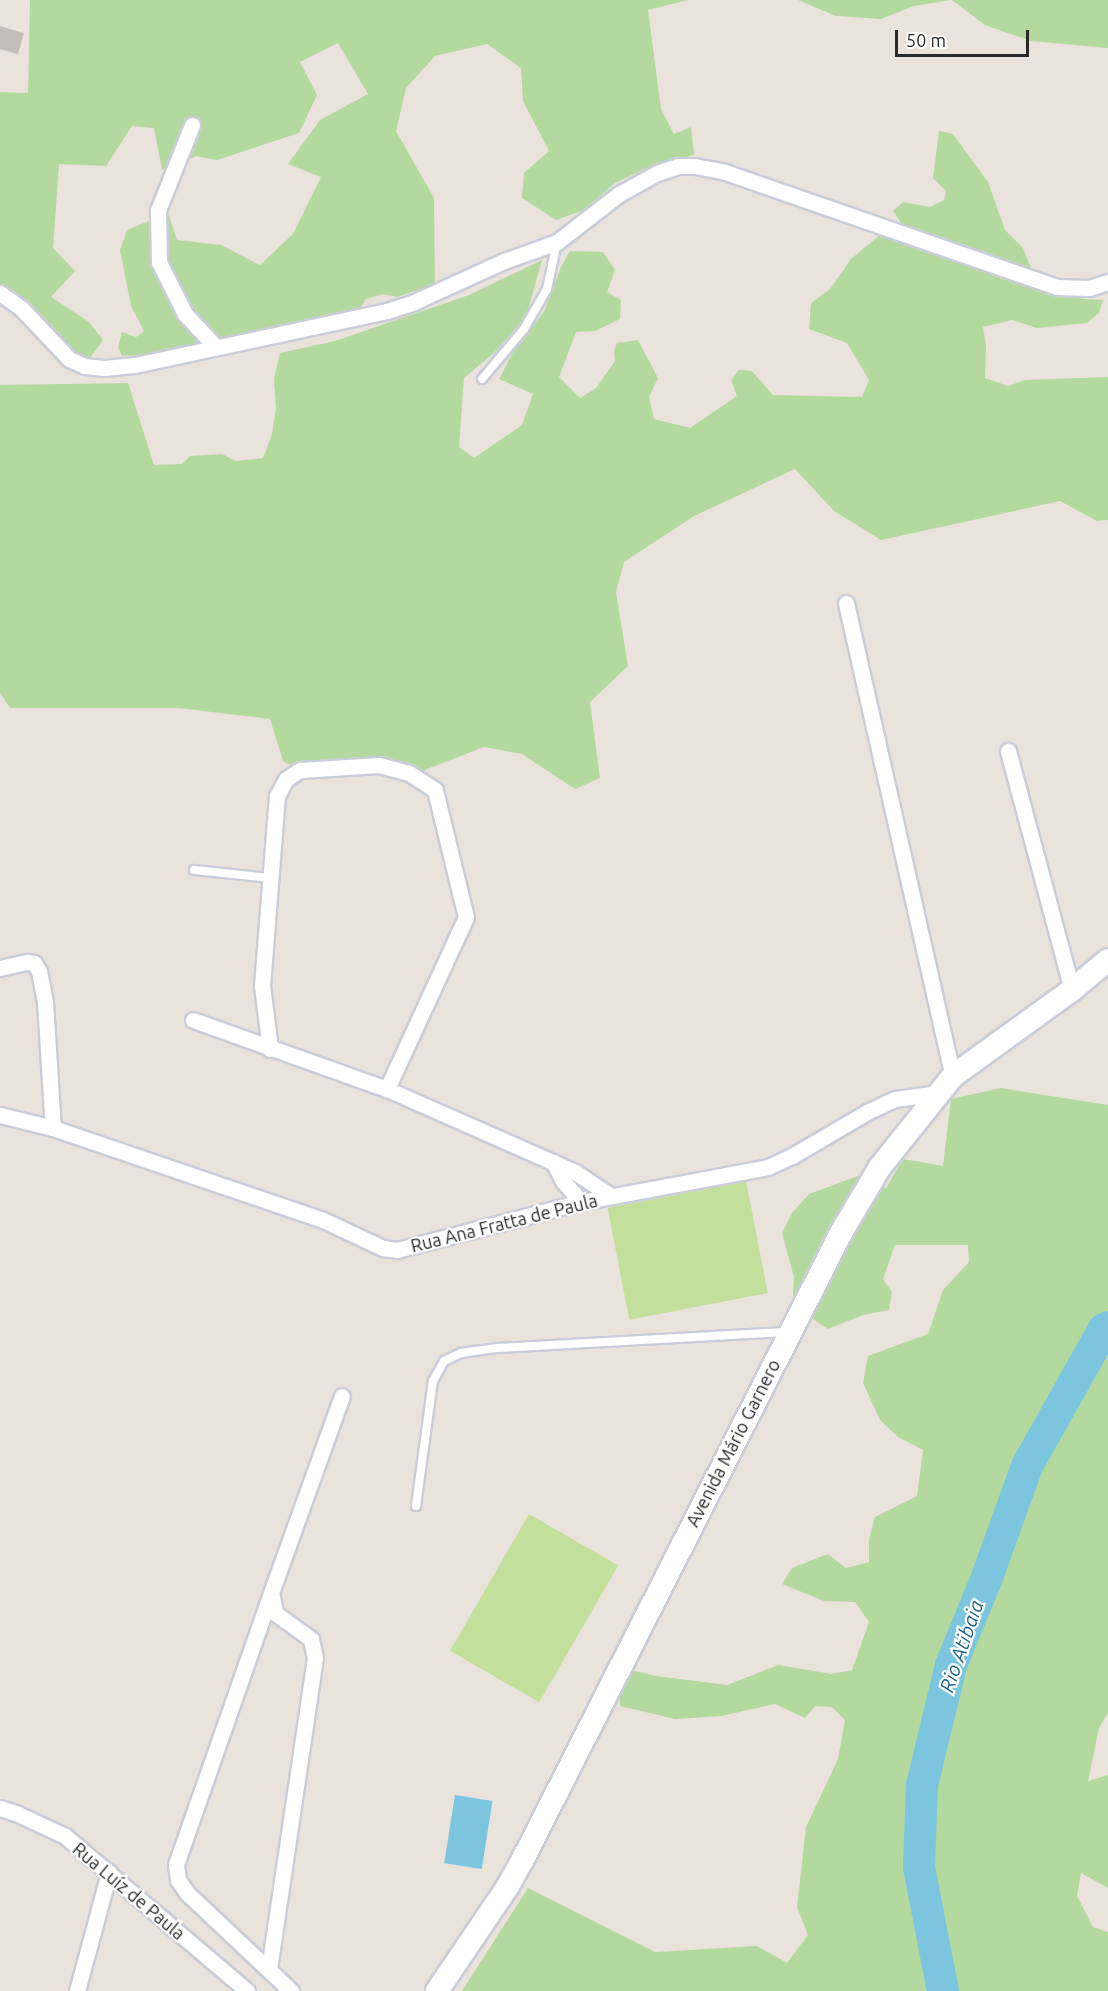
<!DOCTYPE html>
<html>
<head>
<meta charset="utf-8">
<style>
  body { margin:0 }
  #map { position:relative; width:1108px; height:1991px; overflow:hidden; background:#e9e3dc; font-family:Ubuntu,sans-serif }
  div>[style] { position:absolute }
  .green>* { inset:0; background:#b3d99f }
  .pitch>* { inset:0; background:#c3df9c; transform-origin:0 0 }
  .water>* { inset:0; background:#7bc5df; transform-origin:0 0 }
  .river>* { height:32px; margin:-16px; padding:0 16px; transform-origin:16px; border-radius:16px; background:#7bc5df }
  .building>* { inset:0; background:#c2beb7 }
  .roads { filter:drop-shadow(2px 0 #cacdd9) drop-shadow(-2px 0 #cacdd9) drop-shadow(0 2px #cacdd9) drop-shadow(0 -2px #cacdd9) }
  .service>* { height:8px; margin:-4px; padding:0 4px; transform-origin:4px; border-radius:4px; background:#fff }
  .minor>* { height:15px; margin:-7.5px; padding:0 7.5px; transform-origin:7.5px; border-radius:7.5px; background:#fff }
  .secondary>* { height:22px; margin:-11px; padding:0 11px; transform-origin:11px; border-radius:11px; background:#fff }
  span { translate:-50% -50%; white-space:nowrap; text-align:center; line-height:1.15; -webkit-text-stroke:4.5px #fff; paint-order:stroke }
  .street-label { font-size:18px; color:#292929 }
  .water-label { font-size:20px; color:#1d6488; font-style:italic }
  .scale { position:absolute; left:895px; top:30px; width:134px; height:27px; box-sizing:border-box; border:3px solid #292929; border-top:0; padding-left:8px; font-size:18px; line-height:21px; white-space:nowrap; color:#292929; -webkit-text-stroke:4px #fff; paint-order:stroke }
</style>
</head>
<body>
<div id="map">
  <div class="green">
    <i style="clip-path:polygon(30px 0,688px 0,648px 10px,661px 109px,674px 134px,691px 127px,694px 155px,651px 166px,615px 183px,584px 210px,556px 220px,522px 198px,524px 173px,549px 151px,523px 101px,521px 68px,487px 44px,435px 56px,406px 88px,396px 131px,434px 198px,435px 284px,397px 297px,383px 294px,366px 299px,359px 310px,155px 355px,122px 356px,118px 347px,122px 332px,136px 337px,144px 331px,131px 306px,120px 250px,127px 230px,168px 213px,177px 240px,221px 245px,260px 265px,293px 234px,321px 177px,288px 164px,320px 120px,368px 94px,338px 43px,300px 62px,317px 95px,299px 133px,217px 160px,196px 156px,162px 170px,154px 128px,132px 126px,106px 166px,59px 164px,53px 248px,75px 271px,51px 297px,89px 322px,103px 340px,90px 358px,73px 354px,28px 306px,0 284px,0 92px,28px 93px)"></i>
    <i style="clip-path:polygon(798px 0,951px 0,914px 6px,881px 19px,836px 16px)"></i>
    <i style="clip-path:polygon(952px 0,1108px 0,1108px 48px,1031px 41px,985px 25px)"></i>
    <i style="clip-path:polygon(939px 131px,953px 134px,988px 182px,1005px 230px,1023px 248px,1040px 291px,1084px 299px,1103px 300px,1099px 313px,1087px 323px,1037px 328px,1012px 320px,983px 327px,986px 345px,985px 378px,1008px 386px,1025px 380px,1108px 377px,1108px 520px,1097px 521px,1060px 501px,881px 540px,834px 511px,795px 469px,694px 516px,624px 562px,616px 592px,628px 666px,590px 702px,600px 778px,575px 789px,522px 754px,484px 747px,422px 771px,309px 775px,283px 761px,270px 719px,178px 708px,10px 708px,0 693px,0 385px,128px 383px,154px 465px,182px 464px,190px 456px,222px 454px,236px 461px,263px 458px,272px 434px,276px 408px,274px 379px,280px 353px,335px 341px,469px 295px,542px 260px,526px 317px,494px 353px,464px 378px,459px 447px,474px 458px,522px 425px,533px 394px,499px 379px,517px 345px,544px 312px,561px 267px,570px 251px,603px 252px,615px 270px,607px 292px,621px 300px,620px 319px,595px 331px,576px 332px,559px 377px,580px 398px,596px 388px,615px 361px,614px 351px,617px 343px,638px 340px,658px 378px,649px 397px,654px 419px,690px 428px,737px 396px,731px 380px,739px 370px,752px 371px,773px 395px,862px 397px,869px 380px,847px 343px,809px 329px,811px 303px,830px 289px,851px 259px,880px 235px,904px 227px,893px 211px,903px 202px,930px 207px,944px 200px,946px 191px,933px 178px)"></i>
    <i style="clip-path:polygon(1001px 1088px,1108px 1105px,1108px 1713px,1099px 1728px,1088px 1781px,1108px 1775px,1108px 1888px,1081px 1873px,1077px 1896px,1093px 1927px,1108px 1932px,1108px 1991px,462px 1991px,528px 1888px,655px 1952px,757px 1946px,787px 1963px,808px 1935px,797px 1907px,806px 1827px,838px 1759px,845px 1720px,832px 1707px,815px 1706px,805px 1718px,775px 1704px,721px 1716px,675px 1719px,620px 1706px,619px 1690px,631px 1670px,656px 1676px,727px 1685px,778px 1665px,832px 1674px,852px 1670px,869px 1622px,855px 1602px,824px 1601px,782px 1584px,792px 1568px,828px 1554px,846px 1568px,869px 1562px,869px 1539px,875px 1517px,917px 1496px,923px 1450px,898px 1437px,880px 1420px,863px 1383px,868px 1356px,928px 1334px,943px 1290px,969px 1262px,968px 1245px,895px 1245px,883px 1279px,892px 1292px,889px 1310px,863px 1315px,828px 1329px,805px 1314px,793px 1296px,794px 1277px,782px 1233px,792px 1213px,809px 1194px,858px 1176px,886px 1188px,903px 1159px,943px 1166px,951px 1099px)"></i>
  </div>
  <div class="pitch">
    <i style="left:746px;top:1181px;width:114px;height:141px;rotate:79deg"></i>
    <i style="left:529px;top:1514px;width:103px;height:158px;rotate:30deg"></i>
  </div>
  <div class="water">
    <i style="left:455px;top:1795px;width:38px;height:69px;rotate:9deg"></i>
  </div>
  <div class="river">
    <i style="left:943px;top:1991px;width:126px;rotate:-101deg"></i>
    <i style="left:919px;top:1867px;width:82px;rotate:-87.9deg"></i>
    <i style="left:922px;top:1785px;width:123px;rotate:-76.4deg"></i>
    <i style="left:951px;top:1665px;width:92px;rotate:-67.6deg"></i>
    <i style="left:986px;top:1580px;width:121px;rotate:-70.2deg"></i>
    <i style="left:1027px;top:1466px;width:157px;rotate:-60.7deg"></i>
    <i style="left:1104px;top:1329px;width:4px;rotate:-27deg"></i>
  </div>
  <div class="building">
    <i style="clip-path:polygon(0 26px,24px 33px,18px 54px,0 49px)"></i>
  </div>
  <div class="roads">
    <div class="service">
      <i style="left:482px;top:379px;width:65px;rotate:-50deg"></i>
      <i style="left:524px;top:329px;width:46px;rotate:-60.1deg"></i>
      <i style="left:547px;top:289px;width:48px;rotate:-78deg"></i>
      <i style="left:194px;top:870px;width:76px;rotate:6deg"></i>
      <i style="left:416px;top:1506px;width:126px;rotate:-82.3deg"></i>
      <i style="left:433px;top:1381px;width:23px;rotate:-61deg"></i>
      <i style="left:444px;top:1361px;width:19px;rotate:-25deg"></i>
      <i style="left:461px;top:1353px;width:37px;rotate:-8deg"></i>
      <i style="left:498px;top:1348px;width:288px;rotate:-3.2deg"></i>
    </div>
    <div class="minor">
      <i style="left:192px;top:125px;width:92px;rotate:111.8deg"></i>
      <i style="left:158px;top:210px;width:52px;rotate:88.9deg"></i>
      <i style="left:159px;top:262px;width:58px;rotate:63.4deg"></i>
      <i style="left:185px;top:314px;width:45px;rotate:46.8deg"></i>
      <i style="left:0;top:293px;width:26px;rotate:36deg"></i>
      <i style="left:21px;top:308px;width:70px;rotate:46.7deg"></i>
      <i style="left:69px;top:359px;width:17px;rotate:24deg"></i>
      <i style="left:85px;top:366px;width:20px;rotate:6deg"></i>
      <i style="left:105px;top:368px;width:30px;rotate:-6deg"></i>
      <i style="left:135px;top:365px;width:258px;rotate:-12.1deg"></i>
      <i style="left:387px;top:311px;width:28px;rotate:-18deg"></i>
      <i style="left:414px;top:302px;width:99px;rotate:-24.5deg"></i>
      <i style="left:504px;top:261px;width:56px;rotate:-19.7deg"></i>
      <i style="left:557px;top:242px;width:78px;rotate:-37.7deg"></i>
      <i style="left:619px;top:194px;width:43px;rotate:-28.9deg"></i>
      <i style="left:657px;top:173px;width:22px;rotate:-18deg"></i>
      <i style="left:678px;top:166px;width:17px"></i>
      <i style="left:695px;top:166px;width:31px;rotate:11deg"></i>
      <i style="left:725px;top:172px;width:351px;rotate:19.1deg"></i>
      <i style="left:1057px;top:287px;width:32px;rotate:2deg"></i>
      <i style="left:1089px;top:288px;width:20px;rotate:-18deg"></i>
      <i style="left:846px;top:603px;width:485px;rotate:77.3deg"></i>
      <i style="left:1008px;top:751px;width:247px;rotate:75deg"></i>
      <i style="left:0;top:968px;width:28px;rotate:-13deg"></i>
      <i style="left:27px;top:962px;width:7px;rotate:8deg"></i>
      <i style="left:34px;top:963px;width:9px;rotate:58deg"></i>
      <i style="left:39px;top:971px;width:32px;rotate:79deg"></i>
      <i style="left:45px;top:1002px;width:126px;rotate:86.4deg"></i>
      <i style="left:193px;top:1020px;width:206px;rotate:19.6deg"></i>
      <i style="left:270px;top:1049px;width:64px;rotate:-97.2deg"></i>
      <i style="left:262px;top:986px;width:191px;rotate:-85.5deg"></i>
      <i style="left:277px;top:796px;width:19px;rotate:-62deg"></i>
      <i style="left:286px;top:779px;width:17px;rotate:-33deg"></i>
      <i style="left:300px;top:770px;width:79px;rotate:-3.6deg"></i>
      <i style="left:379px;top:765px;width:31px;rotate:15deg"></i>
      <i style="left:409px;top:773px;width:31px;rotate:33deg"></i>
      <i style="left:435px;top:790px;width:131px;rotate:76.3deg"></i>
      <i style="left:466px;top:917px;width:189px;rotate:114.7deg"></i>
      <i style="left:387px;top:1089px;width:206px;rotate:23.8deg"></i>
      <i style="left:575px;top:1172px;width:43px;rotate:33.7deg"></i>
      <i style="left:0;top:1115px;width:55px;rotate:13.8deg"></i>
      <i style="left:53px;top:1128px;width:283px;rotate:18.8deg"></i>
      <i style="left:321px;top:1219px;width:68px;rotate:25.1deg"></i>
      <i style="left:383px;top:1248px;width:14px;rotate:8deg"></i>
      <i style="left:397px;top:1250px;width:190px;rotate:-14.6deg"></i>
      <i style="left:581px;top:1202px;width:190px;rotate:-10.6deg"></i>
      <i style="left:768px;top:1167px;width:26px;rotate:-25deg"></i>
      <i style="left:792px;top:1156px;width:87px;rotate:-30.4deg"></i>
      <i style="left:867px;top:1112px;width:31px;rotate:-25deg"></i>
      <i style="left:895px;top:1099px;width:44px;rotate:-7.8deg"></i>
      <i style="left:553px;top:1162px;width:21px;rotate:62deg"></i>
      <i style="left:563px;top:1181px;width:28px;rotate:49deg"></i>
      <i style="left:270px;top:1596px;width:284px;rotate:109.3deg"></i>
      <i style="left:176px;top:1864px;width:16px;rotate:83deg"></i>
      <i style="left:178px;top:1880px;width:16px;rotate:55deg"></i>
      <i style="left:187px;top:1893px;width:143px;rotate:43.3deg"></i>
      <i style="left:0;top:1808px;width:19px;rotate:18deg"></i>
      <i style="left:18px;top:1814px;width:52px;rotate:25.1deg"></i>
      <i style="left:65px;top:1836px;width:239px;rotate:40.4deg"></i>
      <i style="left:269px;top:1969px;width:314px;rotate:-81.6deg"></i>
      <i style="left:315px;top:1658px;width:19px;rotate:-102deg"></i>
      <i style="left:311px;top:1639px;width:44px;rotate:-144.2deg"></i>
      <i style="left:275px;top:1613px;width:20px;rotate:-101deg"></i>
      <i style="left:271px;top:1593px;width:209px;rotate:-70.2deg"></i>
      <i style="left:77px;top:1991px;width:123px;rotate:-74.9deg"></i>
    </div>
    <div class="secondary">
      <i style="left:437px;top:1991px;width:127px;rotate:-55.9deg"></i>
      <i style="left:508px;top:1886px;width:31px;rotate:-61deg"></i>
      <i style="left:523px;top:1859px;width:704px;rotate:-63.07deg"></i>
      <i style="left:842px;top:1231px;width:74px;rotate:-59.3deg"></i>
      <i style="left:880px;top:1167px;width:117px;rotate:-51.3deg"></i>
      <i style="left:953px;top:1076px;width:147px;rotate:-35.9deg"></i>
      <i style="left:1072px;top:990px;width:47px;rotate:-39.8deg"></i>
    </div>
  </div>
  <div class="street-label">
    <span style="left:504px;top:1223px;rotate:-14deg">Rua Ana Fratta de Paula</span>
    <span style="left:733px;top:1443px;rotate:-63deg">Avenida Mário Garnero</span>
    <span style="left:129px;top:1891px;rotate:40deg">Rua Luíz de Paula</span>
  </div>
  <div class="water-label">
    <span style="left:961px;top:1646px;rotate:-71deg">Rio Atibaia</span>
  </div>
  <div class="scale">50 m</div>
</div>
</body>
</html>
